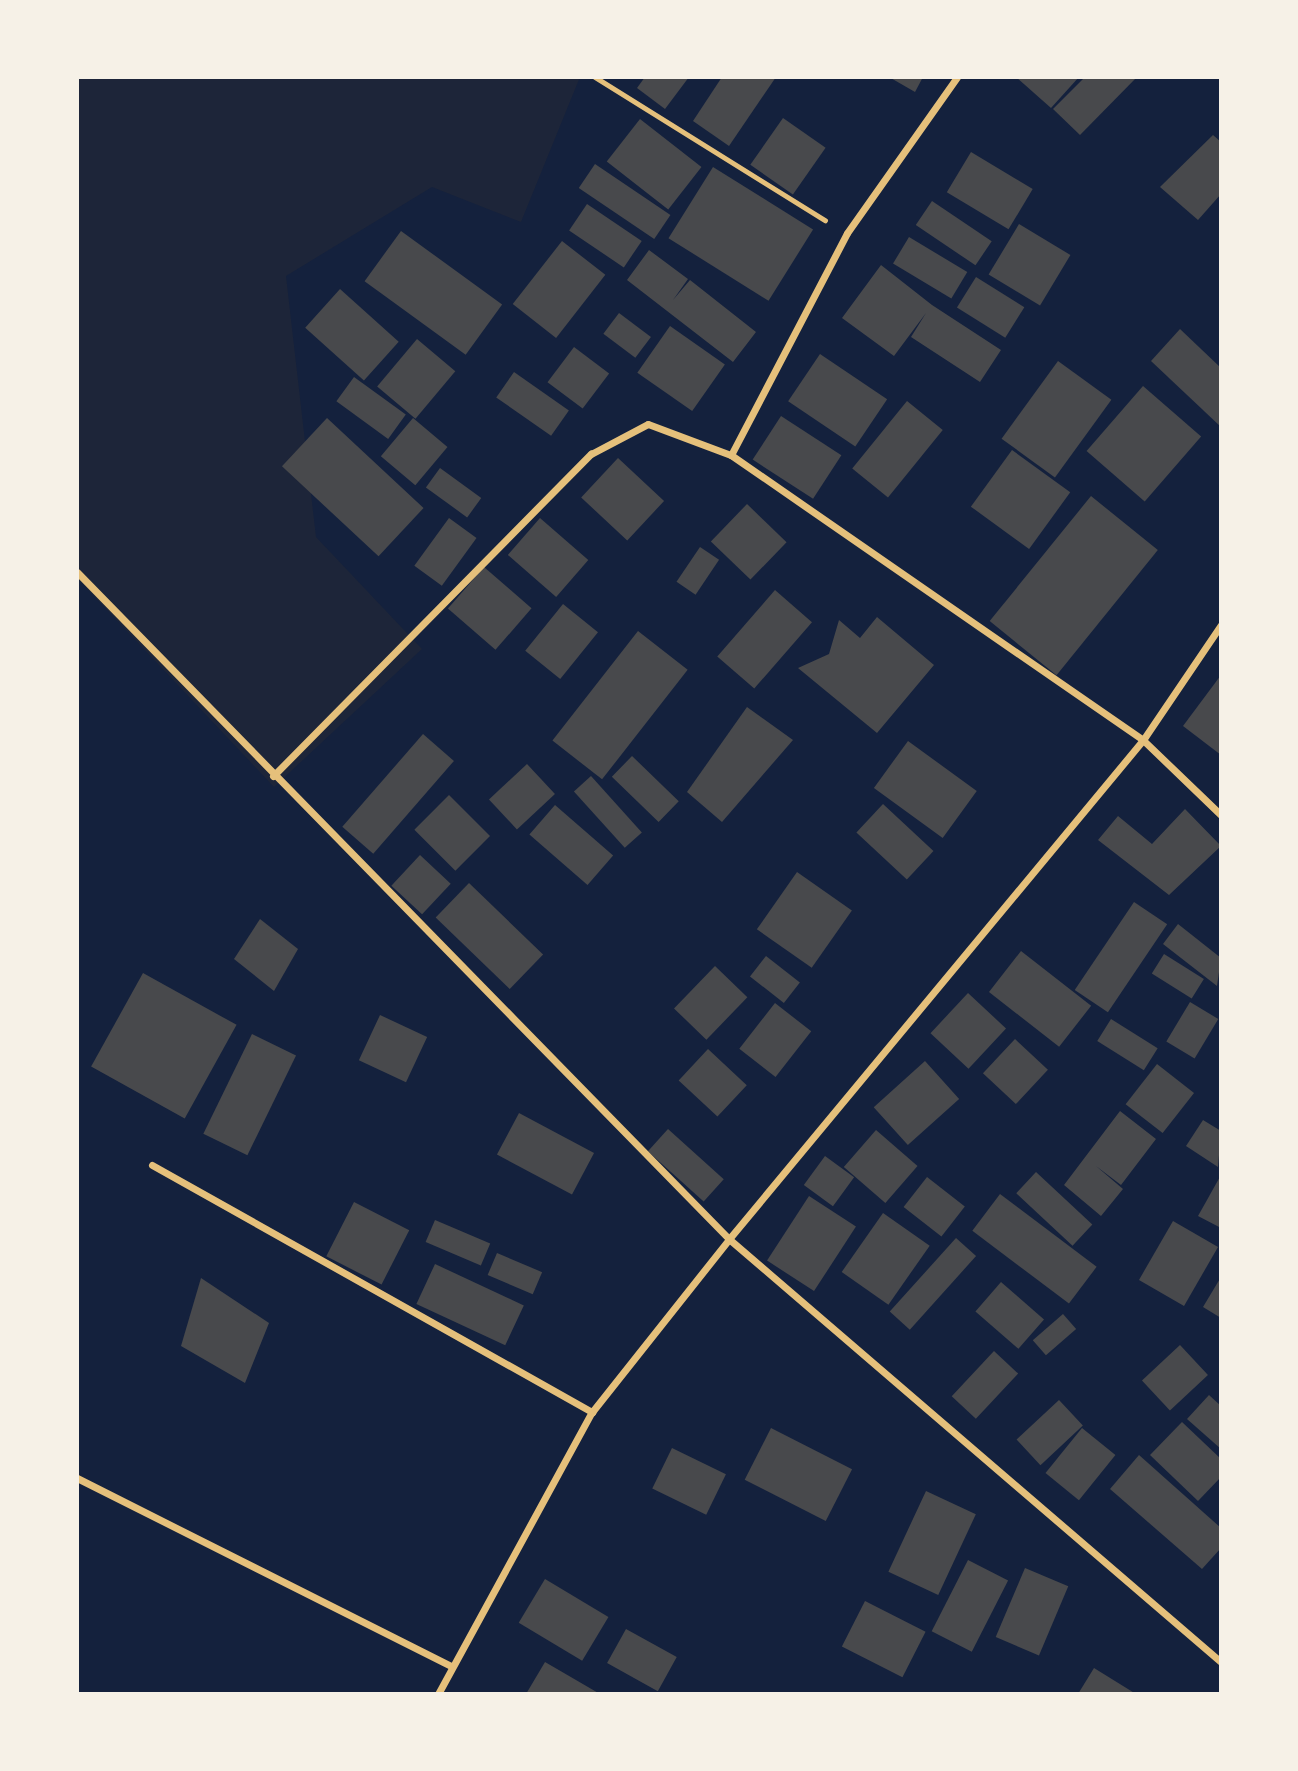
<!DOCTYPE html>
<html>
<head>
<meta charset="utf-8">
<style>
  body { margin:0 }
  #map { position:relative; width:1298px; height:1771px; overflow:hidden; background:#14213d; font-family:"Crimson Pro",serif }
  div>[style] { position:absolute }
  .green>* { inset:0; background:#1d2539 }
  .building>* { inset:0; background:#48494c; transform-origin:0 0 }
  .path>* { height:4.5px; margin:-2.25px; padding:0 2.25px; transform-origin:2.25px; border-radius:2.25px; background:#e5c07b }
  .minor>* { height:7px; margin:-3.5px; padding:0 3.5px; transform-origin:3.5px; border-radius:3.5px; background:#e5c07b }
  span { translate:-50% -50%; white-space:nowrap; text-align:center; line-height:1.15; -webkit-text-stroke:6px #f6f1e7; paint-order:stroke }
  .frame { position:absolute; inset:0; border:79px solid #f6f1e7; pointer-events:none }
</style>
</head>
<body>
<div id="map">
  <div class="green">
    <i style="clip-path:polygon(77px 77px,580px 77px,521px 222px,432px 187px,286px 276px,316px 537px,422px 649px,274px 787px,77px 578px)"></i>
  </div>
  <div class="building">
    <i style="clip-path:polygon(645px 77px,689px 77px,665px 109px,637px 88px)"></i>
    <i style="clip-path:polygon(722px 77px,776px 77px,729px 146px,693px 121px)"></i>
    <i style="clip-path:polygon(889px 77px,923px 77px,915px 92px)"></i>
    <i style="clip-path:polygon(1016px 77px,1079px 77px,1051px 108px)"></i>
    <i style="clip-path:polygon(1085px 77px,1137px 77px,1080px 135px,1053px 109px)"></i>
    <i style="left:783px;top:118px;width:52px;height:57px;rotate:35deg"></i>
    <i style="left:640px;top:119px;width:78px;height:54px;rotate:38deg"></i>
    <i style="clip-path:polygon(1213px 135px,1221px 142px,1221px 194px,1198px 220px,1160px 187px)"></i>
    <i style="left:971px;top:152px;width:72px;height:47px;rotate:31deg"></i>
    <i style="left:595px;top:164px;width:91px;height:29px;rotate:34deg"></i>
    <i style="left:713px;top:167px;width:118px;height:84px;rotate:32deg"></i>
    <i style="left:932px;top:201px;width:72px;height:29px;rotate:34deg"></i>
    <i style="left:587px;top:204px;width:66px;height:32px;rotate:34deg"></i>
    <i style="left:1019px;top:224px;width:60px;height:59px;rotate:31deg"></i>
    <i style="left:401px;top:231px;width:125px;height:62px;rotate:36deg"></i>
    <i style="left:909px;top:237px;width:68px;height:31px;rotate:31deg"></i>
    <i style="left:562px;top:241px;width:55px;height:80px;rotate:38deg"></i>
    <i style="clip-path:polygon(649px 250px,688px 279px,673px 300px,690px 280px,756px 332px,733px 362px,627px 280px)"></i>
    <i style="clip-path:polygon(881px 265px,932px 305px,1001px 350px,980px 382px,911px 337px,926px 313px,894px 356px,842px 318px)"></i>
    <i style="left:976px;top:277px;width:57px;height:36px;rotate:32deg"></i>
    <i style="left:340px;top:289px;width:79px;height:52px;rotate:42deg"></i>
    <i style="left:619px;top:313px;width:40px;height:26px;rotate:37deg"></i>
    <i style="left:670px;top:326px;width:67px;height:57px;rotate:35deg"></i>
    <i style="clip-path:polygon(1180px 329px,1221px 368px,1221px 427px,1151px 361px)"></i>
    <i style="left:417px;top:339px;width:50px;height:62px;rotate:40deg"></i>
    <i style="left:574px;top:347px;width:44px;height:44px;rotate:37deg"></i>
    <i style="left:820px;top:354px;width:81px;height:57px;rotate:34deg"></i>
    <i style="left:1058px;top:361px;width:66px;height:96px;rotate:36deg"></i>
    <i style="left:514px;top:372px;width:67px;height:31px;rotate:35deg"></i>
    <i style="left:354px;top:377px;width:64px;height:30px;rotate:36deg"></i>
    <i style="left:1143px;top:386px;width:77px;height:86px;rotate:41deg"></i>
    <i style="left:907px;top:401px;width:46px;height:87px;rotate:39deg"></i>
    <i style="left:781px;top:416px;width:72px;height:52px;rotate:33deg"></i>
    <i style="left:327px;top:418px;width:132px;height:66px;rotate:43deg"></i>
    <i style="left:413px;top:418px;width:45px;height:50px;rotate:40deg"></i>
    <i style="left:1012px;top:450px;width:72px;height:70px;rotate:36deg"></i>
    <i style="left:618px;top:458px;width:63px;height:54px;rotate:43deg"></i>
    <i style="left:440px;top:468px;width:51px;height:24px;rotate:36deg"></i>
    <i style="left:1091px;top:496px;width:86px;height:161px;rotate:39deg"></i>
    <i style="left:747px;top:504px;width:55px;height:52px;rotate:44deg"></i>
    <i style="left:449px;top:518px;width:34px;height:59px;rotate:36deg"></i>
    <i style="left:540px;top:518px;width:64px;height:49px;rotate:41deg"></i>
    <i style="left:700px;top:547px;width:23px;height:42px;rotate:34deg"></i>
    <i style="left:484px;top:567px;width:63px;height:55px;rotate:41deg"></i>
    <i style="left:775px;top:590px;width:49px;height:88px;rotate:41deg"></i>
    <i style="left:563px;top:604px;width:45px;height:60px;rotate:39deg"></i>
    <i style="clip-path:polygon(877px 617px,934px 665px,877px 733px,798px 668px,829px 654px,839px 620px,860px 638px)"></i>
    <i style="left:638px;top:631px;width:63px;height:139px;rotate:38deg"></i>
    <i style="clip-path:polygon(1221px 675px,1221px 755px,1183px 726px)"></i>
    <i style="clip-path:polygon(747px 707px,793px 740px,722px 822px,687px 792px)"></i>
    <i style="left:423px;top:734px;width:41px;height:123px;rotate:41deg"></i>
    <i style="left:908px;top:741px;width:85px;height:58px;rotate:36deg"></i>
    <i style="left:632px;top:756px;width:65px;height:29px;rotate:44deg"></i>
    <i style="left:527px;top:764px;width:41px;height:52px;rotate:47deg"></i>
    <i style="left:591px;top:776px;width:76px;height:23px;rotate:48deg"></i>
    <i style="left:449px;top:795px;width:58px;height:49px;rotate:45deg"></i>
    <i style="left:883px;top:804px;width:69px;height:39px;rotate:43deg"></i>
    <i style="left:555px;top:805px;width:77px;height:39px;rotate:41deg"></i>
    <i style="clip-path:polygon(1185px 809px,1221px 846px,1169px 895px,1098px 840px,1118px 816px,1152px 844px)"></i>
    <i style="left:420px;top:855px;width:42px;height:42px;rotate:43deg"></i>
    <i style="left:797px;top:872px;width:67px;height:70px;rotate:35deg"></i>
    <i style="left:469px;top:883px;width:103px;height:48px;rotate:44deg"></i>
    <i style="left:1134px;top:902px;width:40px;height:106px;rotate:34deg"></i>
    <i style="clip-path:polygon(260px 919px,298px 949px,274px 991px,234px 959px)"></i>
    <i style="clip-path:polygon(1178px 924px,1221px 958px,1217px 986px,1163px 944px)"></i>
    <i style="left:1021px;top:951px;width:89px;height:52px;rotate:38deg"></i>
    <i style="left:1164px;top:954px;width:47px;height:23px;rotate:32deg"></i>
    <i style="left:766px;top:956px;width:43px;height:26px;rotate:38deg"></i>
    <i style="left:715px;top:966px;width:45px;height:59px;rotate:44deg"></i>
    <i style="left:143px;top:973px;width:107px;height:107px;rotate:29deg"></i>
    <i style="left:968px;top:993px;width:52px;height:55px;rotate:43deg"></i>
    <i style="left:1190px;top:1002px;width:33px;height:46px;rotate:31deg"></i>
    <i style="left:775px;top:1003px;width:46px;height:58px;rotate:38deg"></i>
    <i style="left:380px;top:1015px;width:52px;height:50px;rotate:25deg"></i>
    <i style="left:1111px;top:1019px;width:55px;height:26px;rotate:32deg"></i>
    <i style="left:252px;top:1034px;width:49px;height:111px;rotate:26deg"></i>
    <i style="left:1015px;top:1039px;width:45px;height:47px;rotate:43deg"></i>
    <i style="left:708px;top:1049px;width:53px;height:43px;rotate:43deg"></i>
    <i style="left:925px;top:1061px;width:51px;height:69px;rotate:48deg"></i>
    <i style="left:1157px;top:1064px;width:47px;height:51px;rotate:38deg"></i>
    <i style="clip-path:polygon(1120px 1111px,1156px 1139px,1121px 1185px,1096px 1166px,1123px 1189px,1101px 1216px,1064px 1185px)"></i>
    <i style="left:519px;top:1113px;width:85px;height:47px;rotate:28deg"></i>
    <i style="clip-path:polygon(1203px 1120px,1221px 1131px,1218px 1167px,1186px 1146px)"></i>
    <i style="left:668px;top:1129px;width:75px;height:30px;rotate:42deg"></i>
    <i style="left:876px;top:1130px;width:55px;height:49px;rotate:41deg"></i>
    <i style="left:825px;top:1156px;width:36px;height:36px;rotate:36deg"></i>
    <i style="left:1036px;top:1172px;width:77px;height:29px;rotate:43deg"></i>
    <i style="clip-path:polygon(1221px 1175px,1221px 1228px,1198px 1216px)"></i>
    <i style="left:927px;top:1177px;width:48px;height:38px;rotate:38deg"></i>
    <i style="left:1000px;top:1194px;width:121px;height:46px;rotate:37deg"></i>
    <i style="left:809px;top:1196px;width:56px;height:77px;rotate:33deg"></i>
    <i style="left:354px;top:1202px;width:62px;height:61px;rotate:27deg"></i>
    <i style="left:883px;top:1213px;width:57px;height:72px;rotate:35deg"></i>
    <i style="left:435px;top:1220px;width:60px;height:24px;rotate:23deg"></i>
    <i style="left:1173px;top:1221px;width:52px;height:68px;rotate:30deg"></i>
    <i style="left:956px;top:1238px;width:27px;height:99px;rotate:42deg"></i>
    <i style="left:497px;top:1253px;width:49px;height:24px;rotate:23deg"></i>
    <i style="left:435px;top:1264px;width:98px;height:44px;rotate:25deg"></i>
    <i style="clip-path:polygon(1221px 1277px,1221px 1318px,1203px 1307px)"></i>
    <i style="clip-path:polygon(201px 1278px,269px 1323px,245px 1383px,181px 1346px)"></i>
    <i style="left:1001px;top:1282px;width:57px;height:39px;rotate:41deg"></i>
    <i style="left:1063px;top:1314px;width:20px;height:40px;rotate:49deg"></i>
    <i style="left:1180px;top:1345px;width:41px;height:52px;rotate:47deg"></i>
    <i style="left:994px;top:1351px;width:33px;height:62px;rotate:43deg"></i>
    <i style="clip-path:polygon(1209px 1395px,1221px 1406px,1221px 1449px,1187px 1419px)"></i>
    <i style="left:1059px;top:1400px;width:35px;height:58px;rotate:47deg"></i>
    <i style="clip-path:polygon(1182px 1422px,1221px 1459px,1221px 1477px,1198px 1501px,1150px 1455px)"></i>
    <i style="left:771px;top:1428px;width:91px;height:58px;rotate:27deg"></i>
    <i style="left:1082px;top:1428px;width:43px;height:58px;rotate:39deg"></i>
    <i style="left:672px;top:1448px;width:60px;height:45px;rotate:26deg"></i>
    <i style="clip-path:polygon(1139px 1455px,1221px 1528px,1221px 1548px,1202px 1569px,1110px 1489px)"></i>
    <i style="left:926px;top:1491px;width:55px;height:89px;rotate:25deg"></i>
    <i style="left:968px;top:1560px;width:45px;height:80px;rotate:27deg"></i>
    <i style="left:1025px;top:1568px;width:47px;height:75px;rotate:23deg"></i>
    <i style="left:545px;top:1579px;width:74px;height:51px;rotate:31deg"></i>
    <i style="left:865px;top:1601px;width:68px;height:51px;rotate:27deg"></i>
    <i style="left:626px;top:1629px;width:58px;height:39px;rotate:29deg"></i>
    <i style="clip-path:polygon(545px 1662px,600px 1694px,526px 1694px)"></i>
    <i style="clip-path:polygon(1094px 1668px,1136px 1694px,1078px 1694px)"></i>
  </div>
  <div class="path">
    <i style="left:595px;top:77px;width:271px;rotate:31.9deg"></i>
  </div>
  <div class="minor">
    <i style="left:731px;top:455px;width:250px;rotate:-62.4deg"></i>
    <i style="left:847px;top:233px;width:191px;rotate:-54.8deg"></i>
    <i style="left:77px;top:572px;width:933px;rotate:45.65deg"></i>
    <i style="left:729px;top:1239px;width:649px;rotate:40.69deg"></i>
    <i style="left:273px;top:776px;width:453px;rotate:-45.4deg"></i>
    <i style="left:591px;top:454px;width:64px;rotate:-27.8deg"></i>
    <i style="left:648px;top:424px;width:89px;rotate:20.5deg"></i>
    <i style="left:731px;top:455px;width:501px;rotate:34.67deg"></i>
    <i style="left:1143px;top:740px;width:108px;rotate:43.9deg"></i>
    <i style="left:152px;top:1165px;width:505px;rotate:29.31deg"></i>
    <i style="left:77px;top:1478px;width:420px;rotate:26.7deg"></i>
    <i style="left:438px;top:1694px;width:321px;rotate:-61.4deg"></i>
    <i style="left:592px;top:1412px;width:221px;rotate:-51.6deg"></i>
    <i style="left:729px;top:1239px;width:648px;rotate:-50.32deg"></i>
    <i style="left:1143px;top:740px;width:139px;rotate:-55.9deg"></i>
  </div>
  <div class="frame"></div>
</div>
</body>
</html>
